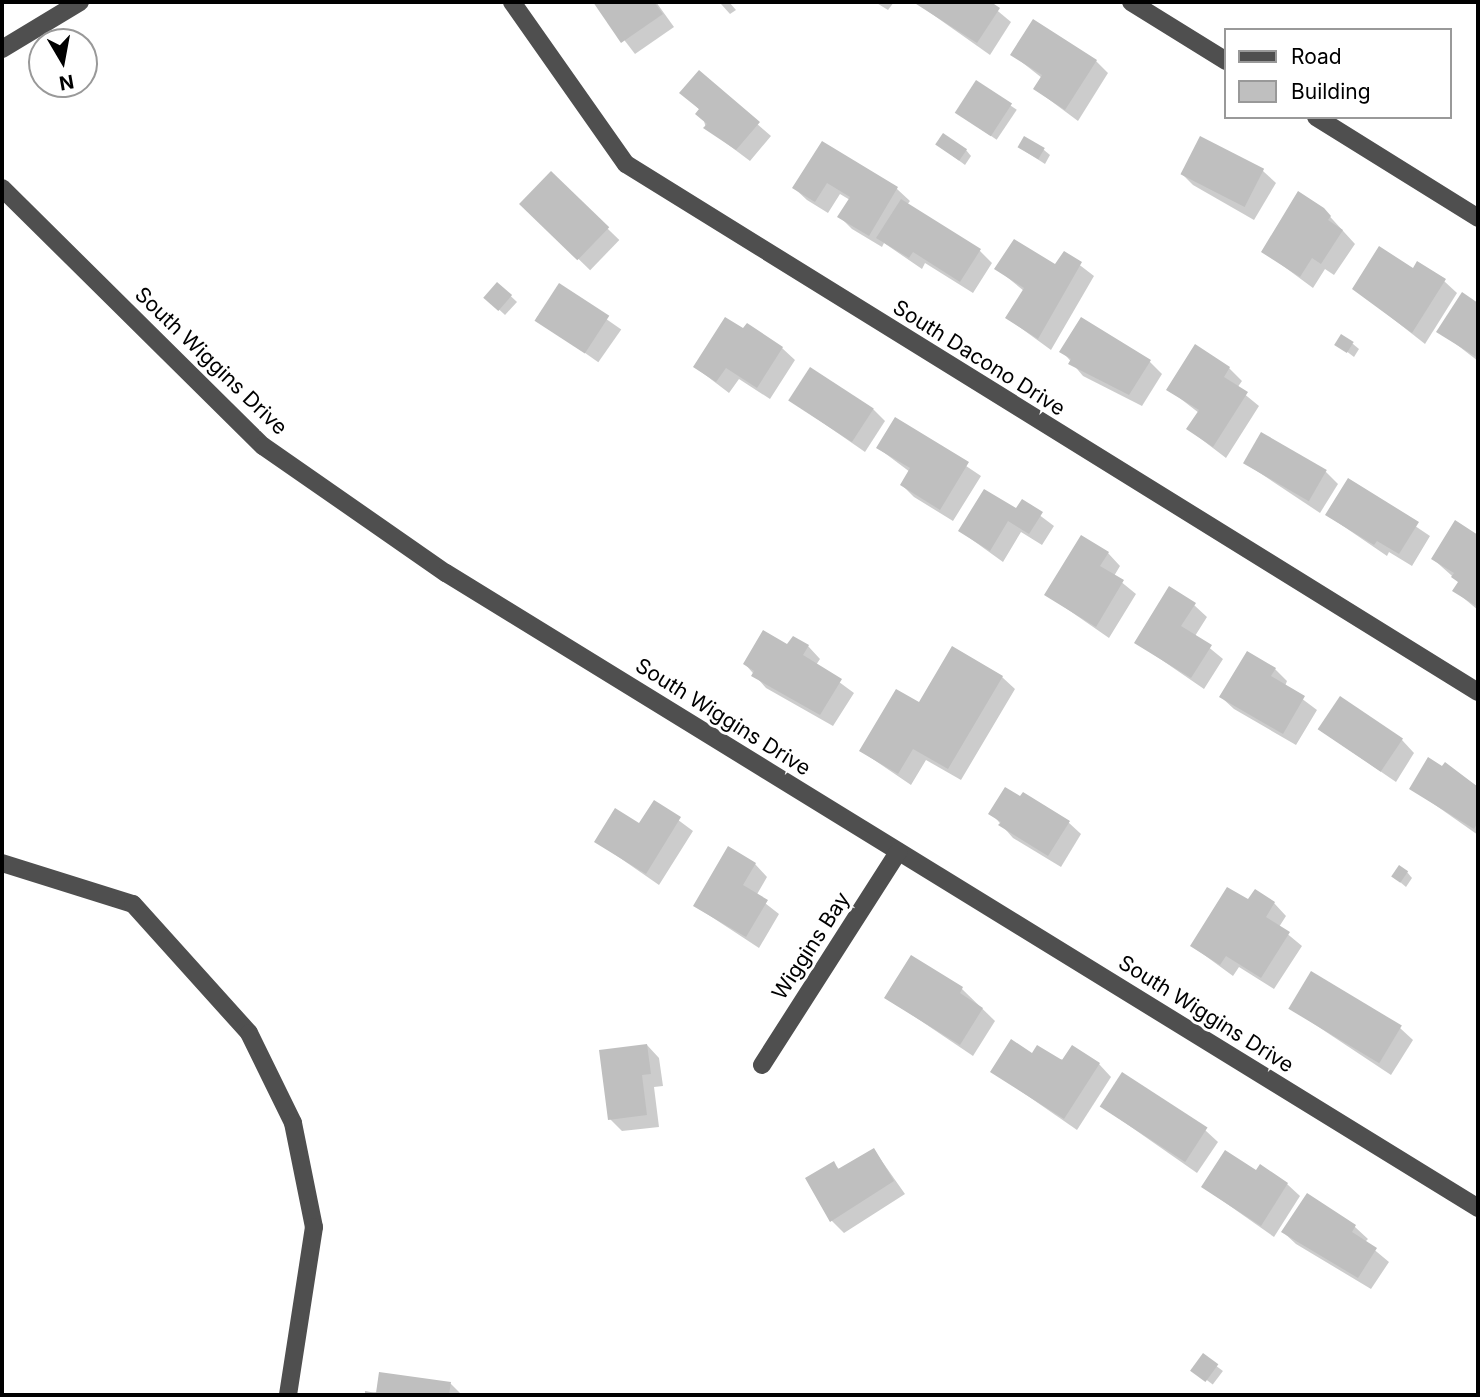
<!DOCTYPE html>
<html>
<head>
<meta charset="utf-8">
<style>
  body { margin:0 }
  #map { position:relative; width:1480px; height:1397px; overflow:hidden; background:#fff; font-family:Inter,sans-serif }
  div>[style] { position:absolute }
  .shadow>* { inset:0; background:#0003; transform-origin:0 0 }
  .building>* { inset:0; background:#bfbfbf; transform-origin:0 0 }
  .minor>* { height:18px; margin:-9px; padding:0 9px; transform-origin:9px; border-radius:9px; background:#4f4f4f }
  span { translate:-50% -50%; white-space:nowrap; text-align:center; line-height:1.15; -webkit-text-stroke:6px #fff; paint-order:stroke }
  .street-label { font-size:21px; color:#000 }
  .frame { position:absolute; inset:0; border:4px solid #000; pointer-events:none }
  .legend { position:absolute; left:1224px; top:28px; width:228px; height:91px; box-sizing:border-box; background:#fff; border:2px solid #999; margin:0; padding:9px 12px; list-style:none; font-size:21px; color:#000 }
  .legend li { display:flex; align-items:center; gap:14px; height:35px }
  .legend b { width:35px; border:2px solid #999 }
  .north { position:absolute; left:28px; top:28px; width:70px; height:70px; box-sizing:border-box; background:#fff; border:2px solid #999; border-radius:50%; rotate:170deg; font-size:19px; font-weight:700; line-height:28px; text-align:center; color:#000 }
  .north::after { content:''; display:block; margin:auto; width:24px; height:32px; background:#000; clip-path:polygon(50% 0,100% 100%,50% 72%,0 100%) }
</style>
</head>
<body>
<div id="map">
  <div class="shadow">
    <i style="clip-path:polygon(595px 2px,656px 2px,674px 27px,635px 54px)"></i>
    <i style="clip-path:polygon(729px 2px,736px 10px,730px 14px,721px 4px)"></i>
    <i style="clip-path:polygon(875px 2px,894px 2px,888px 10px)"></i>
    <i style="clip-path:polygon(915px 2px,987px 2px,1011px 22px,990px 55px)"></i>
    <i style="clip-path:polygon(1013px 55px,1096px 61px,1108px 73px,1078px 121px,1035px 89px,1042px 78px)"></i>
    <i style="clip-path:polygon(699px 73px,771px 136px,750px 161px,706px 128px,701px 111px,682px 93px)"></i>
    <i style="left:977px;top:83px;width:48px;height:36px;rotate:34deg"></i>
    <i style="clip-path:polygon(822px 143px,897px 189px,910px 201px,907px 205px,980px 251px,992px 263px,973px 293px,925px 263px,922px 269px,884px 243px,882px 247px,852px 229px,840px 217px,850px 200px,840px 194px,828px 213px,807px 200px,794px 188px)"></i>
    <i style="clip-path:polygon(938px 145px,966px 150px,971px 156px,965px 165px)"></i>
    <i style="clip-path:polygon(1020px 148px,1044px 150px,1050px 155px,1045px 164px)"></i>
    <i style="clip-path:polygon(1225px 153px,1263px 171px,1276px 183px,1254px 220px,1193px 185px,1181px 173px)"></i>
    <i style="left:551px;top:174px;width:95px;height:42px;rotate:44deg"></i>
    <i style="clip-path:polygon(1323px 209px,1355px 244px,1334px 275px,1325px 269px,1313px 288px,1263px 251px)"></i>
    <i style="clip-path:polygon(1064px 253px,1094px 276px,1051px 350px,1007px 318px,1024px 291px,997px 269px,1055px 267px)"></i>
    <i style="clip-path:polygon(1414px 270px,1444px 281px,1457px 293px,1425px 344px,1355px 289px)"></i>
    <i style="clip-path:polygon(498px 284px,517px 302px,505px 315px,492px 303px)"></i>
    <i style="left:559px;top:286px;width:76px;height:40px;rotate:35deg"></i>
    <i style="clip-path:polygon(1462px 295px,1478px 305px,1478px 361px,1439px 331px)"></i>
    <i style="clip-path:polygon(744px 330px,782px 348px,795px 360px,770px 399px,739px 379px,729px 393px,695px 367px)"></i>
    <i style="clip-path:polygon(1337px 344px,1353px 344px,1359px 349px,1354px 357px)"></i>
    <i style="clip-path:polygon(1195px 347px,1229px 368px,1242px 381px,1237px 388px,1259px 406px,1226px 458px,1188px 429px,1199px 413px,1168px 389px)"></i>
    <i style="clip-path:polygon(1062px 351px,1150px 362px,1162px 374px,1142px 406px,1083px 376px)"></i>
    <i style="clip-path:polygon(790px 400px,873px 409px,885px 421px,865px 452px)"></i>
    <i style="clip-path:polygon(896px 419px,981px 476px,953px 521px,914px 497px,902px 485px,910px 472px,878px 448px)"></i>
    <i style="clip-path:polygon(1245px 463px,1326px 472px,1338px 484px,1320px 513px)"></i>
    <i style="clip-path:polygon(1348px 481px,1430px 536px,1412px 566px,1389px 552px,1387px 556px,1327px 515px)"></i>
    <i style="clip-path:polygon(1022px 502px,1054px 526px,1042px 545px,1021px 532px,1003px 562px,960px 531px,1017px 511px)"></i>
    <i style="clip-path:polygon(1456px 523px,1478px 537px,1478px 610px,1455px 591px,1460px 583px,1433px 559px)"></i>
    <i style="clip-path:polygon(1108px 553px,1120px 566px,1114px 576px,1136px 594px,1109px 638px,1047px 595px)"></i>
    <i style="clip-path:polygon(1194px 605px,1207px 617px,1195px 636px,1223px 659px,1204px 689px,1137px 643px)"></i>
    <i style="clip-path:polygon(808px 646px,820px 659px,816px 665px,854px 693px,833px 726px,766px 688px,745px 664px,788px 647px)"></i>
    <i style="clip-path:polygon(1275px 669px,1287px 681px,1285px 686px,1317px 710px,1296px 745px,1234px 709px,1221px 697px)"></i>
    <i style="clip-path:polygon(1002px 677px,1015px 689px,961px 780px,926px 760px,911px 785px,861px 751px,919px 704px)"></i>
    <i style="clip-path:polygon(1320px 730px,1402px 740px,1414px 753px,1396px 782px)"></i>
    <i style="clip-path:polygon(1445px 764px,1478px 787px,1478px 835px,1411px 788px)"></i>
    <i style="clip-path:polygon(654px 802px,693px 831px,659px 885px,597px 842px,640px 825px)"></i>
    <i style="clip-path:polygon(991px 813px,1068px 822px,1081px 834px,1061px 867px,1013px 838px)"></i>
    <i style="clip-path:polygon(755px 864px,767px 877px,756px 896px,779px 914px,759px 948px,695px 906px)"></i>
    <i style="clip-path:polygon(1407px 872px,1412px 878px,1406px 887px,1393px 876px)"></i>
    <i style="clip-path:polygon(1248px 902px,1274px 903px,1286px 916px,1279px 927px,1302px 946px,1274px 989px,1239px 967px,1233px 976px,1192px 946px)"></i>
    <i style="clip-path:polygon(962px 989px,995px 1021px,973px 1056px,887px 998px)"></i>
    <i style="clip-path:polygon(1290px 1008px,1400px 1028px,1413px 1040px,1391px 1075px)"></i>
    <i style="clip-path:polygon(647px 1045px,659px 1058px,663px 1086px,654px 1087px,659px 1127px,622px 1131px,610px 1119px)"></i>
    <i style="clip-path:polygon(1032px 1056px,1099px 1064px,1111px 1077px,1077px 1130px,992px 1071px)"></i>
    <i style="clip-path:polygon(1101px 1106px,1205px 1130px,1218px 1142px,1197px 1173px)"></i>
    <i style="clip-path:polygon(874px 1150px,905px 1194px,844px 1233px,832px 1221px,833px 1163px,840px 1170px)"></i>
    <i style="clip-path:polygon(1256px 1173px,1287px 1184px,1300px 1196px,1274px 1237px,1203px 1187px)"></i>
    <i style="clip-path:polygon(1308px 1195px,1355px 1227px,1368px 1239px,1365px 1242px,1389px 1262px,1371px 1289px,1296px 1244px,1283px 1232px)"></i>
    <i style="left:1203px;top:1356px;width:25px;height:17px;rotate:37deg"></i>
    <i style="clip-path:polygon(451px 1384px,462px 1395px,367px 1395px,367px 1393px)"></i>
  </div>
  <div class="building">
    <i style="clip-path:polygon(593px 2px,654px 2px,663px 14px,621px 43px)"></i>
    <i style="clip-path:polygon(913px 2px,991px 2px,1000px 8px,977px 43px)"></i>
    <i style="clip-path:polygon(1033px 19px,1097px 60px,1065px 110px,1033px 89px,1042px 75px,1010px 55px)"></i>
    <i style="clip-path:polygon(699px 70px,760px 122px,736px 150px,703px 128px,707px 124px,695px 114px,699px 109px,679px 93px)"></i>
    <i style="left:976px;top:80px;width:43px;height:39px;rotate:33deg"></i>
    <i style="left:943px;top:133px;width:29px;height:14px;rotate:34deg"></i>
    <i style="left:1024px;top:136px;width:24px;height:13px;rotate:30deg"></i>
    <i style="left:1200px;top:136px;width:72px;height:43px;rotate:27deg"></i>
    <i style="clip-path:polygon(822px 141px,898px 187px,869px 236px,837px 217px,850px 197px,827px 183px,815px 202px,792px 188px)"></i>
    <i style="left:551px;top:171px;width:81px;height:46px;rotate:44deg"></i>
    <i style="clip-path:polygon(1298px 191px,1324px 208px,1331px 216px,1328px 220px,1343px 230px,1321px 264px,1312px 258px,1300px 277px,1261px 252px)"></i>
    <i style="clip-path:polygon(901px 199px,981px 249px,960px 282px,913px 252px,909px 258px,876px 238px)"></i>
    <i style="clip-path:polygon(1014px 239px,1055px 264px,1064px 251px,1082px 262px,1038px 339px,1005px 318px,1024px 288px,994px 269px)"></i>
    <i style="clip-path:polygon(1379px 246px,1413px 268px,1417px 261px,1446px 279px,1412px 333px,1352px 289px)"></i>
    <i style="left:497px;top:282px;width:20px;height:21px;rotate:41deg"></i>
    <i style="left:559px;top:283px;width:60px;height:45px;rotate:33deg"></i>
    <i style="clip-path:polygon(1462px 292px,1478px 303px,1478px 358px,1436px 332px)"></i>
    <i style="clip-path:polygon(725px 317px,743px 328px,747px 323px,783px 347px,757px 388px,726px 368px,716px 382px,693px 367px)"></i>
    <i style="clip-path:polygon(1081px 317px,1151px 360px,1129px 395px,1068px 364px,1071px 359px,1059px 352px)"></i>
    <i style="left:1341px;top:334px;width:15px;height:13px;rotate:32deg"></i>
    <i style="clip-path:polygon(1195px 344px,1230px 367px,1224px 377px,1248px 392px,1213px 447px,1186px 429px,1199px 410px,1166px 390px)"></i>
    <i style="left:810px;top:367px;width:76px;height:40px;rotate:33deg"></i>
    <i style="clip-path:polygon(895px 417px,969px 462px,940px 510px,900px 485px,910px 468px,876px 448px)"></i>
    <i style="left:1261px;top:432px;width:76px;height:36px;rotate:30deg"></i>
    <i style="clip-path:polygon(1348px 478px,1419px 522px,1399px 554px,1377px 541px,1374px 545px,1325px 515px)"></i>
    <i style="clip-path:polygon(984px 489px,1016px 508px,1022px 499px,1043px 512px,1029px 534px,1008px 521px,990px 551px,958px 531px)"></i>
    <i style="clip-path:polygon(1455px 520px,1478px 535px,1478px 607px,1452px 591px,1458px 582px,1451px 577px,1454px 573px,1431px 559px)"></i>
    <i style="clip-path:polygon(1081px 535px,1109px 552px,1100px 566px,1124px 580px,1096px 627px,1044px 595px)"></i>
    <i style="clip-path:polygon(1169px 586px,1196px 603px,1181px 626px,1212px 645px,1191px 678px,1134px 643px)"></i>
    <i style="clip-path:polygon(763px 630px,787px 644px,793px 636px,809px 645px,803px 655px,842px 679px,820px 715px,751px 676px,754px 671px,743px 664px)"></i>
    <i style="clip-path:polygon(952px 646px,1003px 676px,948px 769px,913px 749px,898px 774px,859px 751px,896px 689px,919px 702px)"></i>
    <i style="clip-path:polygon(1247px 651px,1276px 668px,1271px 676px,1305px 696px,1283px 734px,1219px 697px)"></i>
    <i style="left:1340px;top:696px;width:76px;height:40px;rotate:34deg"></i>
    <i style="clip-path:polygon(1428px 757px,1442px 766px,1445px 762px,1478px 787px,1478px 822px,1474px 829px,1409px 789px)"></i>
    <i style="clip-path:polygon(1005px 787px,1020px 796px,1023px 792px,1070px 821px,1048px 856px,998px 825px,1001px 822px,988px 814px)"></i>
    <i style="clip-path:polygon(654px 800px,681px 817px,646px 874px,594px 842px,615px 808px,639px 823px)"></i>
    <i style="clip-path:polygon(728px 846px,756px 863px,743px 885px,768px 900px,746px 937px,693px 906px)"></i>
    <i style="left:1399px;top:865px;width:11px;height:14px;rotate:34deg"></i>
    <i style="clip-path:polygon(1227px 887px,1248px 899px,1255px 889px,1275px 902px,1266px 917px,1290px 932px,1261px 978px,1226px 956px,1220px 965px,1190px 946px)"></i>
    <i style="clip-path:polygon(911px 955px,963px 987px,960px 993px,983px 1008px,960px 1045px,884px 998px)"></i>
    <i style="left:1311px;top:971px;width:106px;height:44px;rotate:31deg"></i>
    <i style="clip-path:polygon(1011px 1039px,1032px 1053px,1037px 1045px,1062px 1060px,1072px 1045px,1100px 1063px,1064px 1119px,990px 1072px)"></i>
    <i style="clip-path:polygon(647px 1044px,651px 1074px,642px 1075px,647px 1115px,608px 1120px,599px 1050px)"></i>
    <i style="left:1122px;top:1072px;width:102px;height:41px;rotate:33deg"></i>
    <i style="clip-path:polygon(874px 1148px,894px 1181px,830px 1222px,805px 1178px,834px 1161px,838px 1169px)"></i>
    <i style="clip-path:polygon(1225px 1150px,1256px 1170px,1260px 1164px,1288px 1183px,1261px 1226px,1201px 1187px)"></i>
    <i style="clip-path:polygon(1307px 1193px,1356px 1225px,1352px 1232px,1377px 1248px,1358px 1278px,1281px 1232px)"></i>
    <i style="left:1203px;top:1353px;width:19px;height:22px;rotate:36deg"></i>
    <i style="clip-path:polygon(379px 1372px,451px 1382px,449px 1395px,365px 1395px,365px 1391px,376px 1393px)"></i>
  </div>
  <div class="minor">
    <i style="left:512px;top:2px;width:198px;rotate:54.9deg"></i>
    <i style="left:626px;top:164px;width:1002px;rotate:31.79deg"></i>
    <i style="left:1131px;top:2px;width:112px;rotate:31.8deg"></i>
    <i style="left:2px;top:49px;width:91px;rotate:-31.1deg"></i>
    <i style="left:1316px;top:117px;width:191px;rotate:31.9deg"></i>
    <i style="left:2px;top:188px;width:367px;rotate:44.7deg"></i>
    <i style="left:263px;top:446px;width:223px;rotate:34.8deg"></i>
    <i style="left:446px;top:573px;width:1212px;rotate:31.6deg"></i>
    <i style="left:2px;top:863px;width:137px;rotate:17.4deg"></i>
    <i style="left:133px;top:904px;width:173px;rotate:48deg"></i>
    <i style="left:249px;top:1033px;width:100px;rotate:63.9deg"></i>
    <i style="left:293px;top:1123px;width:106px;rotate:78.6deg"></i>
    <i style="left:314px;top:1227px;width:170px;rotate:98.8deg"></i>
    <i style="left:762px;top:1065px;width:253px;rotate:-57.4deg"></i>
  </div>
  <div class="street-label">
    <span style="left:979px;top:358px;rotate:32deg">South Dacono Drive</span>
    <span style="left:211px;top:361px;rotate:44deg">South Wiggins Drive</span>
    <span style="left:723px;top:717px;rotate:32deg">South Wiggins Drive</span>
    <span style="left:811px;top:946px;rotate:-57deg">Wiggins Bay</span>
    <span style="left:1206px;top:1014px;rotate:32deg">South Wiggins Drive</span>
  </div>
  <div class="frame"></div>
  <ul class="legend">
  <li><b style="height:9px;background:#4f4f4f"></b>Road</li>
  <li><b style="height:19px;background:#bfbfbf"></b>Building</li>
  </ul>
  <div class="north">N</div>
</div>
</body>
</html>
